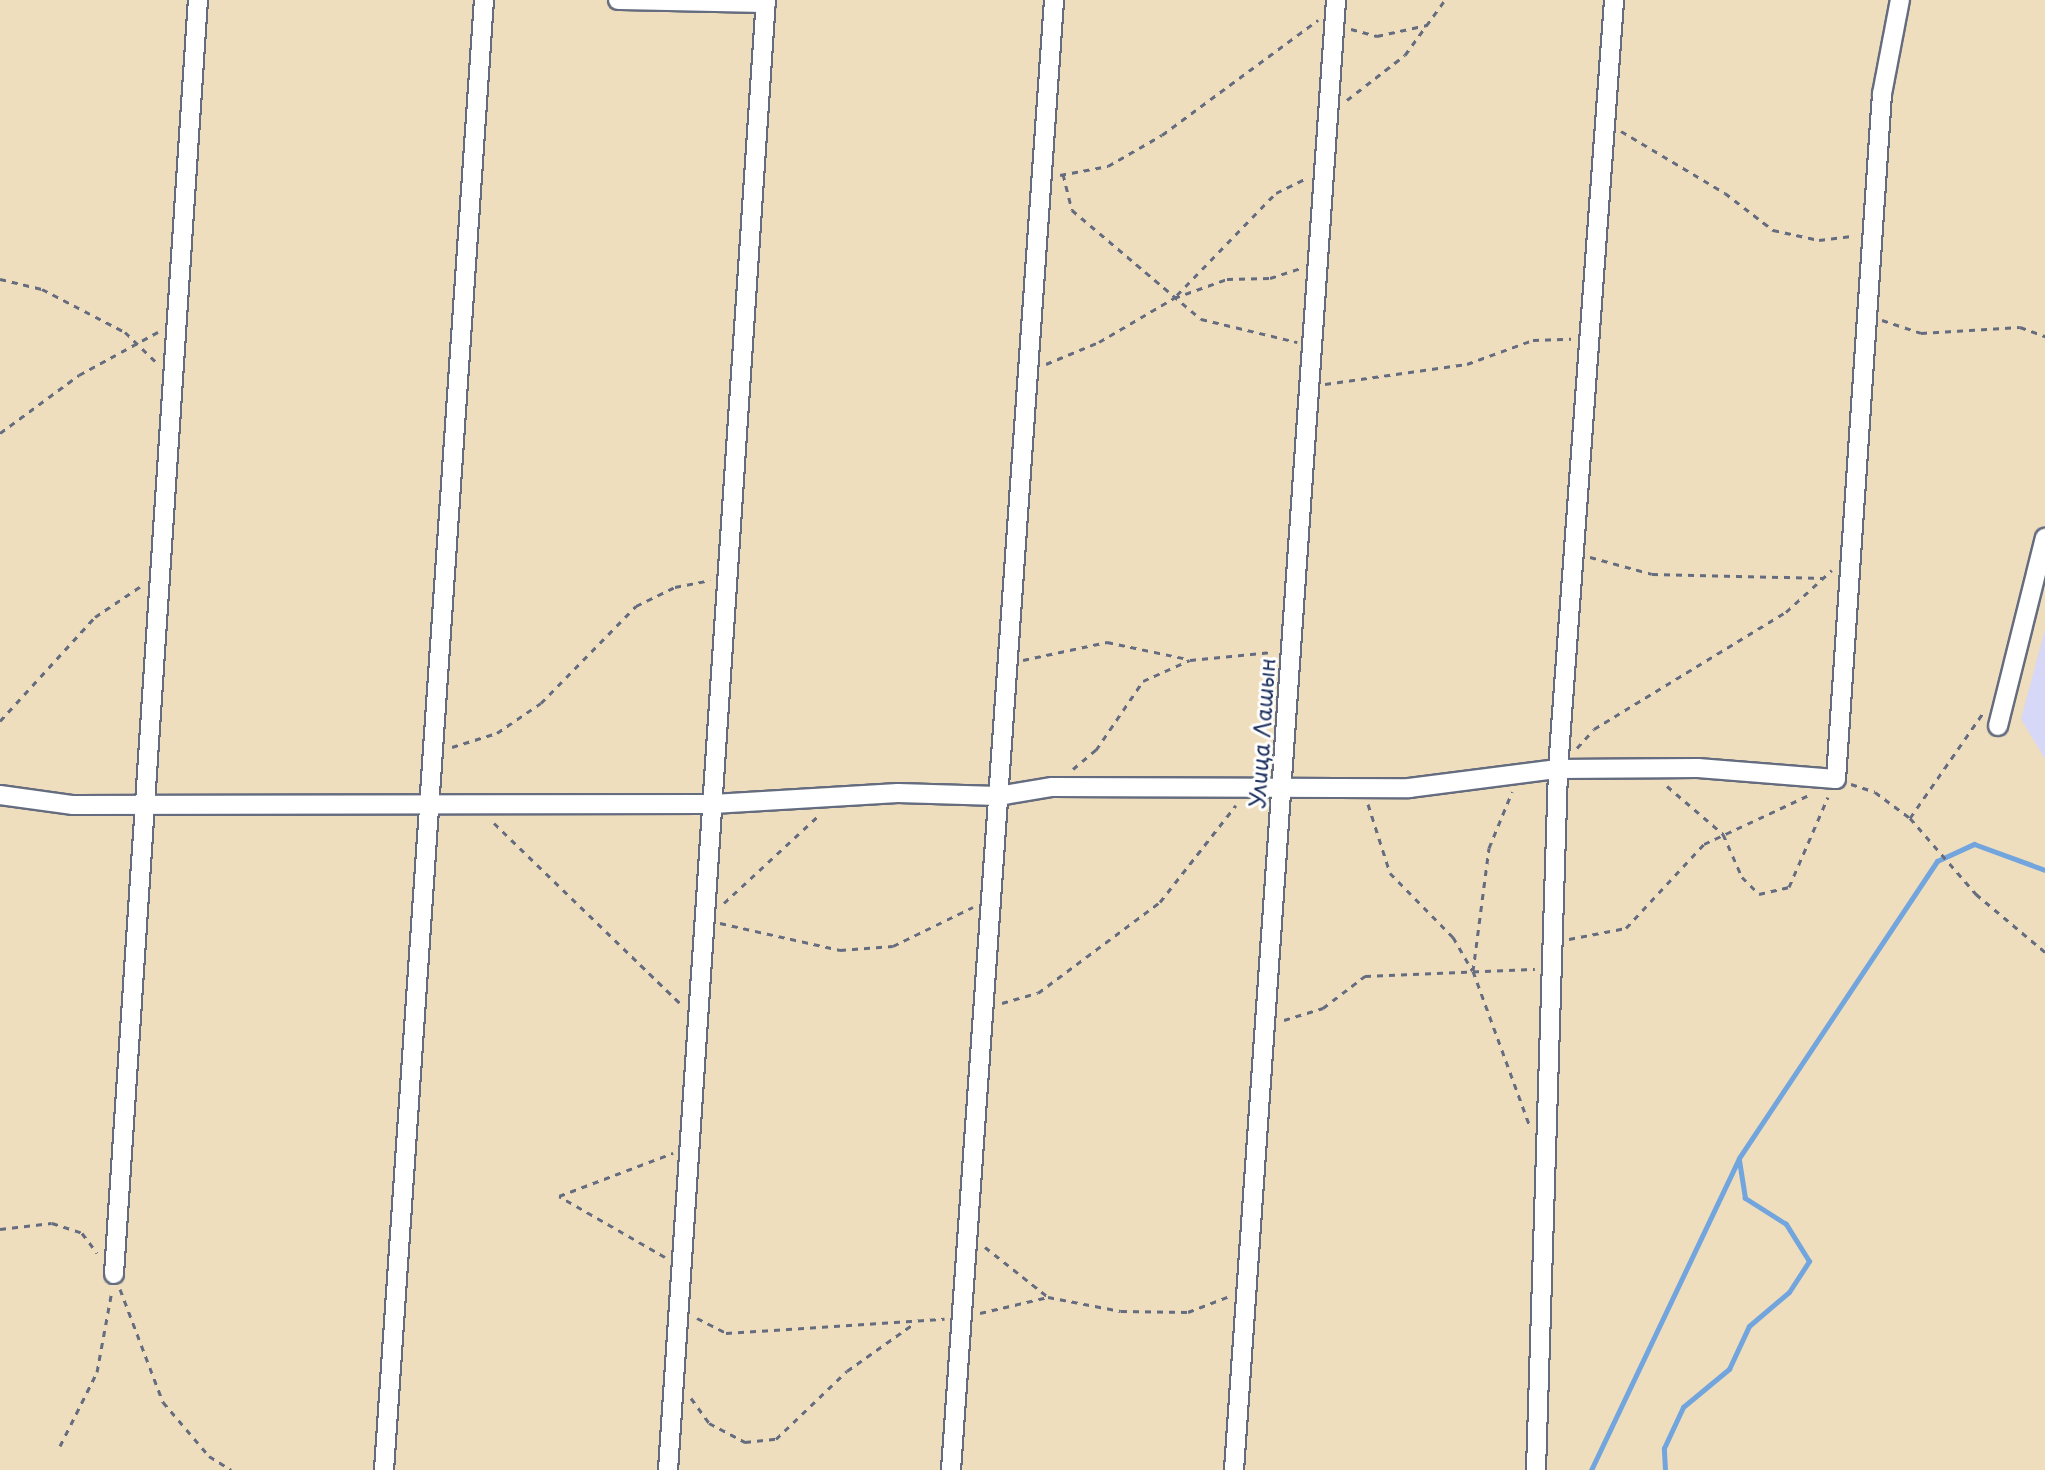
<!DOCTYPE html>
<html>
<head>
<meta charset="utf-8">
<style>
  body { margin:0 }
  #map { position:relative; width:2045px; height:1470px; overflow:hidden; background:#eedebd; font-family:"Playpen Sans",sans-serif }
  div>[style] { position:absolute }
  .built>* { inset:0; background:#d7d7f8 }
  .stream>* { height:5px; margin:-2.5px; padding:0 2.5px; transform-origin:2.5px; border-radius:2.5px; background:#72a5de }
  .path>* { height:3px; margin-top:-1.5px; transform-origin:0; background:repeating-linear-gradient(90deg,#656c7f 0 6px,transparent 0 12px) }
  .roads { filter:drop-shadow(2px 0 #656c7f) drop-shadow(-2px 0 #656c7f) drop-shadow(0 2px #656c7f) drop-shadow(0 -2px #656c7f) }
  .minor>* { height:18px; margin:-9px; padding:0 9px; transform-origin:9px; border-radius:9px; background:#fff }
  span { translate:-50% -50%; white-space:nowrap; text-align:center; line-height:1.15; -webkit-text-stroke:6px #fff; paint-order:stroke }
  .street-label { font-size:22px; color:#1b2f5e }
</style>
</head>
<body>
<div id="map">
  <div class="built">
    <i style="clip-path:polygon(2045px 629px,2045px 759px,2021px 719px)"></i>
  </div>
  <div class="stream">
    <i style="left:1591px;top:1470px;width:345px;rotate:-64.6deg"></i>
    <i style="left:1739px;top:1158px;width:357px;rotate:-56.3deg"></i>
    <i style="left:1937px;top:861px;width:41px;rotate:-24.7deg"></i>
    <i style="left:1974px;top:844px;width:76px;rotate:20.1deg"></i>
    <i style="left:1665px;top:1470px;width:22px;rotate:-93deg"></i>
    <i style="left:1664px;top:1448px;width:45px;rotate:-65.1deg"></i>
    <i style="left:1683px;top:1407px;width:60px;rotate:-39.6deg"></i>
    <i style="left:1729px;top:1369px;width:47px;rotate:-65.1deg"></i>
    <i style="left:1749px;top:1326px;width:52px;rotate:-40.4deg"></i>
    <i style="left:1789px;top:1292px;width:37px;rotate:-57deg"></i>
    <i style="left:1809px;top:1261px;width:44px;rotate:-121.9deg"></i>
    <i style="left:1786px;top:1224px;width:49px;rotate:-147.6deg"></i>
    <i style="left:1745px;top:1198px;width:39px;rotate:-99deg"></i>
  </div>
  <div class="path">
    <i style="left:1351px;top:29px;width:27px;rotate:15deg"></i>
    <i style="left:1377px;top:36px;width:51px;rotate:-12.4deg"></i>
    <i style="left:1347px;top:100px;width:73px;rotate:-37.8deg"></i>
    <i style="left:1405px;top:55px;width:68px;rotate:-54deg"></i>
    <i style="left:1621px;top:131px;width:121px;rotate:30.8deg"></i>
    <i style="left:1725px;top:193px;width:61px;rotate:37.6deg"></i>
    <i style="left:1773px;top:230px;width:47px;rotate:12.3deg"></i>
    <i style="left:1819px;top:240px;width:35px;rotate:-7deg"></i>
    <i style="left:1063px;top:174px;width:37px;rotate:76deg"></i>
    <i style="left:1072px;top:210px;width:169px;rotate:40.2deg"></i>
    <i style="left:1201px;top:319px;width:99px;rotate:13.5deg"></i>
    <i style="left:1060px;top:175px;width:49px;rotate:-10.6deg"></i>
    <i style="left:1108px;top:166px;width:62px;rotate:-29.9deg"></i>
    <i style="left:1162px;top:135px;width:194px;rotate:-36.4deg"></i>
    <i style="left:0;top:279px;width:43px;rotate:13.4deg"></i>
    <i style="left:42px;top:289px;width:93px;rotate:27.4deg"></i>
    <i style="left:125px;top:332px;width:43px;rotate:44.1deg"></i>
    <i style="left:1177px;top:295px;width:142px;rotate:-45.9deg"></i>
    <i style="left:1276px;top:193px;width:34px;rotate:-26deg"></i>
    <i style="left:1882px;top:320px;width:41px;rotate:18.4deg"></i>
    <i style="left:1921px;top:333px;width:99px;rotate:-3.5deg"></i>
    <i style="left:2020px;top:327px;width:27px;rotate:20deg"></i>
    <i style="left:1046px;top:364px;width:57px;rotate:-22.5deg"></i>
    <i style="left:1099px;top:342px;width:87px;rotate:-30.4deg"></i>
    <i style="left:1174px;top:298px;width:56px;rotate:-19.7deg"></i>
    <i style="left:1227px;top:279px;width:43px;rotate:-1.3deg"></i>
    <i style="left:1270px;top:278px;width:33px;rotate:-18deg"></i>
    <i style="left:1325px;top:384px;width:143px;rotate:-8deg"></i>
    <i style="left:1467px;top:364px;width:70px;rotate:-20deg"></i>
    <i style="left:1533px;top:340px;width:38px;rotate:-2deg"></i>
    <i style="left:0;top:433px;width:98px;rotate:-36.3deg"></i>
    <i style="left:79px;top:375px;width:90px;rotate:-28.6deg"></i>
    <i style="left:1590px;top:557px;width:64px;rotate:15.3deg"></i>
    <i style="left:1652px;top:574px;width:171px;rotate:1.3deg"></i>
    <i style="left:1023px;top:660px;width:86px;rotate:-12.1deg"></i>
    <i style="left:1107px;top:642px;width:83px;rotate:11.9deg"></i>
    <i style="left:0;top:721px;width:141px;rotate:-47.6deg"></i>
    <i style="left:95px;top:617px;width:55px;rotate:-34deg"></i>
    <i style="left:452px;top:747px;width:47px;rotate:-17.3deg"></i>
    <i style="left:497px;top:733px;width:53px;rotate:-34.3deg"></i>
    <i style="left:541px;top:703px;width:136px;rotate:-45.6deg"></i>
    <i style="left:636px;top:606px;width:43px;rotate:-26deg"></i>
    <i style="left:675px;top:587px;width:36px;rotate:-11deg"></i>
    <i style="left:1577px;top:748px;width:25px;rotate:-48deg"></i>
    <i style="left:1594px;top:729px;width:225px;rotate:-31.4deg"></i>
    <i style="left:1786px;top:612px;width:62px;rotate:-42.4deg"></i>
    <i style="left:1073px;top:769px;width:30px;rotate:-40deg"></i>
    <i style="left:1096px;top:750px;width:83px;rotate:-55.7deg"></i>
    <i style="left:1143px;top:681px;width:51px;rotate:-24.1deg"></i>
    <i style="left:1190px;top:660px;width:83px;rotate:-5.5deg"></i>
    <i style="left:1851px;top:784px;width:25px;rotate:18deg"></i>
    <i style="left:1875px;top:792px;width:44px;rotate:36.6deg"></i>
    <i style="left:1910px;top:818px;width:101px;rotate:49deg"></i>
    <i style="left:1976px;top:894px;width:90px;rotate:40deg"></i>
    <i style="left:1667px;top:786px;width:74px;rotate:40.6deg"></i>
    <i style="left:1723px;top:834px;width:47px;rotate:66.2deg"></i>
    <i style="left:1742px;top:877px;width:24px;rotate:45deg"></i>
    <i style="left:1759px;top:894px;width:31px;rotate:-13deg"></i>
    <i style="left:1789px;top:887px;width:98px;rotate:-66.6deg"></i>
    <i style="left:1368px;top:804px;width:72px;rotate:72.3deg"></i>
    <i style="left:1390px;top:873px;width:90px;rotate:45.5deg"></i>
    <i style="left:1453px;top:937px;width:39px;rotate:60deg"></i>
    <i style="left:1473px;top:971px;width:163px;rotate:69.9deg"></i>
    <i style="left:1910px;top:818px;width:128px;rotate:-55.2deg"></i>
    <i style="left:494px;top:823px;width:260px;rotate:44.1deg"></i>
    <i style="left:724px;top:903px;width:128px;rotate:-42.8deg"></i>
    <i style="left:720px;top:923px;width:123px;rotate:12.7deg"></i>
    <i style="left:840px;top:950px;width:53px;rotate:-4.3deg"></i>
    <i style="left:893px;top:946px;width:89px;rotate:-26deg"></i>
    <i style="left:1569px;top:939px;width:58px;rotate:-10.9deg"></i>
    <i style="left:1626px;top:928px;width:115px;rotate:-47.1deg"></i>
    <i style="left:1704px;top:844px;width:116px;rotate:-25deg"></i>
    <i style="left:1473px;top:971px;width:124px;rotate:-82.6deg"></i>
    <i style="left:1489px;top:848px;width:61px;rotate:-67.7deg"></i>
    <i style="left:1002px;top:1003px;width:37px;rotate:-16deg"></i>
    <i style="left:1038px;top:993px;width:152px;rotate:-36.7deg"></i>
    <i style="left:1160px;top:902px;width:123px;rotate:-51.9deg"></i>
    <i style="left:1284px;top:1020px;width:41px;rotate:-17.1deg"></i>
    <i style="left:1323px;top:1008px;width:53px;rotate:-37.3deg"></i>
    <i style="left:1365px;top:976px;width:170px;rotate:-2.4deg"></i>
    <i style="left:0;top:1229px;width:52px;rotate:-6.6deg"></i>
    <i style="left:52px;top:1223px;width:32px;rotate:18deg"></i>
    <i style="left:82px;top:1233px;width:25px;rotate:53deg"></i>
    <i style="left:985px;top:1247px;width:80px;rotate:38.4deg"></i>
    <i style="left:665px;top:1257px;width:122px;rotate:-150.1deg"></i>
    <i style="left:559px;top:1196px;width:122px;rotate:-20.7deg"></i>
    <i style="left:120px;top:1289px;width:121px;rotate:69.2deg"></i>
    <i style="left:163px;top:1402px;width:71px;rotate:49.6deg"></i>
    <i style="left:209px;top:1456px;width:26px;rotate:32deg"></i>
    <i style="left:980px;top:1313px;width:70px;rotate:-13.2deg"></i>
    <i style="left:1048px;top:1297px;width:74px;rotate:10.9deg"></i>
    <i style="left:1121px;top:1311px;width:67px;rotate:0.9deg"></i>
    <i style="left:1188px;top:1312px;width:45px;rotate:-20.9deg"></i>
    <i style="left:697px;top:1318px;width:33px;rotate:27deg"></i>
    <i style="left:726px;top:1333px;width:219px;rotate:-3.7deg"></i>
    <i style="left:691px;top:1398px;width:31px;rotate:54deg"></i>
    <i style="left:709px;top:1423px;width:41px;rotate:27.8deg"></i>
    <i style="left:745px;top:1442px;width:31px;rotate:-6deg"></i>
    <i style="left:776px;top:1439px;width:98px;rotate:-43.8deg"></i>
    <i style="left:847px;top:1371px;width:80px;rotate:-35.3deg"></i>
    <i style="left:60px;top:1446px;width:83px;rotate:-63.4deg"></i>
    <i style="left:97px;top:1372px;width:83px;rotate:-79.6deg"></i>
  </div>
  <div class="roads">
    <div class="minor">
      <i style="left:618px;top:0;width:148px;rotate:1.2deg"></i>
      <i style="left:1998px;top:726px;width:194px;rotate:-76deg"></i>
      <i style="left:0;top:795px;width:74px;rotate:7.8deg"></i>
      <i style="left:73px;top:805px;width:640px;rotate:-0.09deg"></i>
      <i style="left:713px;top:804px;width:185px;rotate:-3.4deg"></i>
      <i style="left:898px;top:793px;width:100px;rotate:1.7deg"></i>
      <i style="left:998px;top:796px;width:55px;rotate:-9.5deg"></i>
      <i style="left:1052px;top:787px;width:357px;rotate:0.2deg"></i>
      <i style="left:1409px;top:788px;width:150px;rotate:-7.3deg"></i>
      <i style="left:1558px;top:769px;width:140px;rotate:-0.4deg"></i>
      <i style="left:1698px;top:768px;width:138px;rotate:4.6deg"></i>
      <i style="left:1836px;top:779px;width:687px;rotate:-86.16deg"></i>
      <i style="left:1882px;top:94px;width:96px;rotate:-79.2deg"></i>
      <i style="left:114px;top:1274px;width:1277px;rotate:-86.23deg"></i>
      <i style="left:384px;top:1470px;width:1473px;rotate:-86.11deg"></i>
      <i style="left:668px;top:1470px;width:1473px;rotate:-86.19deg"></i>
      <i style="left:951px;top:1470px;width:1474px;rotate:-85.99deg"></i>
      <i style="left:1234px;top:1470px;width:1474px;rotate:-86.03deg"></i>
      <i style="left:1536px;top:1470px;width:701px;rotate:-88.2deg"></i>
      <i style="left:1558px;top:769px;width:771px;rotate:-85.83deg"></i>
    </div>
  </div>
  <div class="street-label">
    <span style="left:1261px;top:733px;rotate:-86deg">Улица Лашын</span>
  </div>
</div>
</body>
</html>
